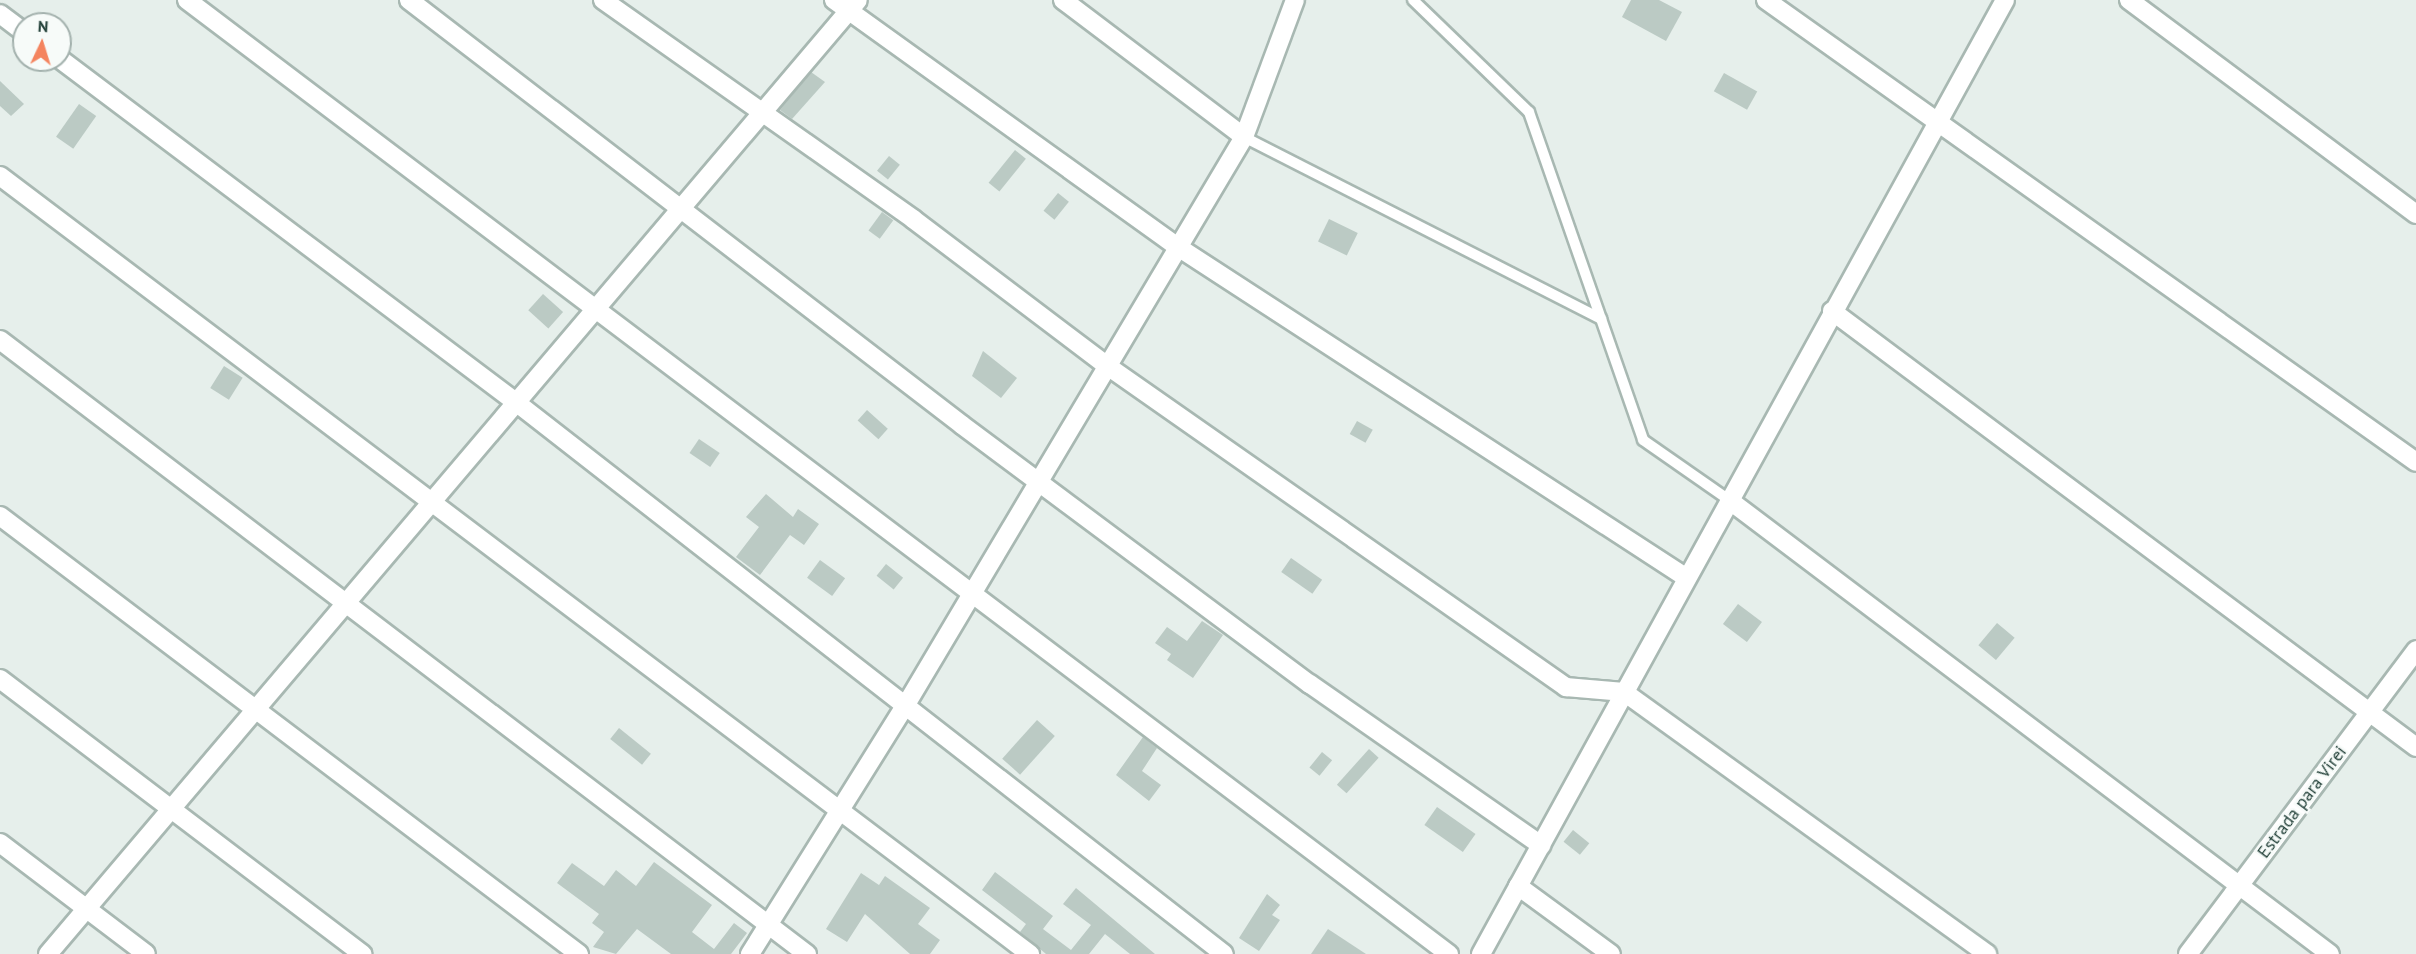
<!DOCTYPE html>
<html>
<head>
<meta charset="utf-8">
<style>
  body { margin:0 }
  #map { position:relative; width:2416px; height:954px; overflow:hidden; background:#e6efeb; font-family:"PT Sans",sans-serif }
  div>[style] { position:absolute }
  .building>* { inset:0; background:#bbcac4; transform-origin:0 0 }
  .roads { filter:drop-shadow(2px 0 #a8b8b2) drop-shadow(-2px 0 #a8b8b2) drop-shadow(0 2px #a8b8b2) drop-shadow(0 -2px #a8b8b2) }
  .service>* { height:10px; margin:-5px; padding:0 5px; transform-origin:5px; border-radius:5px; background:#fff }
  .minor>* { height:18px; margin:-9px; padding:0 9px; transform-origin:9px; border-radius:9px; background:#fff }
  .tertiary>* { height:18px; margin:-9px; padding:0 9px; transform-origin:9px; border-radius:9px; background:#fff }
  span { translate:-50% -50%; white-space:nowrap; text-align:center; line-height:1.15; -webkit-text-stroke:5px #f7fbf9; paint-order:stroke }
  .street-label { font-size:18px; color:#24423a }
  .north { position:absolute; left:12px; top:12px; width:60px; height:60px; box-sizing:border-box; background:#f7fbf9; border:2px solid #a3b1ad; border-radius:50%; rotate:4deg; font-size:16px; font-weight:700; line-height:24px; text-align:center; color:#24423a }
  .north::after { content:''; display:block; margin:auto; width:21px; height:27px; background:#f4845f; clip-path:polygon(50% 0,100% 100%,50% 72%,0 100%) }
</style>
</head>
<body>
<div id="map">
  <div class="building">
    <i style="clip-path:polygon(1631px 0,1659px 0,1682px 12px,1666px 41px,1622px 17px)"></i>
    <i style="clip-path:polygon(811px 72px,825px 82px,792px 119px,780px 110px)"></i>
    <i style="left:1724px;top:73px;width:38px;height:21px;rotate:29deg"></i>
    <i style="clip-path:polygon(0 81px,24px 104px,11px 116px,0 106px)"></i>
    <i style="left:79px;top:104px;width:21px;height:40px;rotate:35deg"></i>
    <i style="left:1015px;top:150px;width:14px;height:42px;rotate:39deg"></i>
    <i style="left:889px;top:156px;width:14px;height:19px;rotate:39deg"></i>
    <i style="left:1058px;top:193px;width:14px;height:23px;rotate:39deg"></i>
    <i style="left:882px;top:212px;width:14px;height:23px;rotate:36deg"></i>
    <i style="left:1329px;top:219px;width:32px;height:25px;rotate:26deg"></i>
    <i style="left:543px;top:294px;width:27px;height:22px;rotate:42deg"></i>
    <i style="clip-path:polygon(983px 351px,1017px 378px,1001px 398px,972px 376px)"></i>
    <i style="left:224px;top:366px;width:22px;height:26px;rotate:32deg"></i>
    <i style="left:867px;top:410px;width:28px;height:14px;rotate:42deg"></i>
    <i style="left:1357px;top:421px;width:18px;height:15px;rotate:29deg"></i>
    <i style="left:699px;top:439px;width:25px;height:17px;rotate:34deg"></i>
    <i style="clip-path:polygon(766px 494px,793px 517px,798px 509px,819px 524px,804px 545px,790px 535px,760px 575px,736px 557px,759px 527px,746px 517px)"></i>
    <i style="left:1291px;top:558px;width:38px;height:17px;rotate:35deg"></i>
    <i style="left:820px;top:560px;width:31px;height:22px;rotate:36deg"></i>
    <i style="left:886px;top:564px;width:22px;height:15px;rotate:39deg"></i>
    <i style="left:1738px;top:604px;width:30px;height:25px;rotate:37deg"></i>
    <i style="clip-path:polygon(1202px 621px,1223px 635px,1193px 678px,1167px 660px,1171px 654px,1155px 643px,1167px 627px,1187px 641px)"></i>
    <i style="left:1997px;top:623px;width:23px;height:29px;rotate:40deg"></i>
    <i style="left:1037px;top:720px;width:24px;height:52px;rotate:42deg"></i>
    <i style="left:619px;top:728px;width:41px;height:14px;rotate:39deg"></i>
    <i style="clip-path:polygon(1143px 737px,1157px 748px,1142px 771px,1161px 785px,1149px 801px,1116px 775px)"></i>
    <i style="left:1369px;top:749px;width:13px;height:48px;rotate:42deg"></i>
    <i style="left:1322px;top:752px;width:13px;height:20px;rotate:39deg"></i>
    <i style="left:1437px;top:807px;width:47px;height:22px;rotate:35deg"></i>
    <i style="left:1573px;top:830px;width:21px;height:15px;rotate:39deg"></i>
    <i style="clip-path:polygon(654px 862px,712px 905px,692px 932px,714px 949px,734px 923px,747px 933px,731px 954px,671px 954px,637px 929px,616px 954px,593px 947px,604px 932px,592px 923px,599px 914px,557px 883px,572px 863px,604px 886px,616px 870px,636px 886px)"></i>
    <i style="clip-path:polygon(995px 872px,1053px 916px,1043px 929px,1071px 950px,1091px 925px,1063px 904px,1076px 888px,1155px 954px,1130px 954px,1105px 934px,1089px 954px,1046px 954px,1020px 932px,1026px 924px,982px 890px)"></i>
    <i style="clip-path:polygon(861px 873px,879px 885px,885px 876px,930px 908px,918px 924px,940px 940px,930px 954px,910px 954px,865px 914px,847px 942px,826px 929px)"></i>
    <i style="clip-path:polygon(1267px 894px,1280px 905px,1272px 915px,1280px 920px,1259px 951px,1239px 938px)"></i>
    <i style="clip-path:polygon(1328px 929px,1366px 954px,1311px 954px)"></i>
  </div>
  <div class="roads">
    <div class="service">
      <i style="left:1413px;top:0;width:161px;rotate:44deg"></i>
      <i style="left:1529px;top:112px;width:347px;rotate:70.8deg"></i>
      <i style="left:1643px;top:440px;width:105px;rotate:34.9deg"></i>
      <i style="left:1244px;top:137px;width:401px;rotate:27deg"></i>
    </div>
    <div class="minor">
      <i style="left:187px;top:0;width:1582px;rotate:37.09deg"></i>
      <i style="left:409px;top:0;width:697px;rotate:37.54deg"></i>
      <i style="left:962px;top:425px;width:434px;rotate:36.7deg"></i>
      <i style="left:1310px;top:684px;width:282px;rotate:34.9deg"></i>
      <i style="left:603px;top:0;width:380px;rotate:35.2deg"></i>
      <i style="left:913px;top:219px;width:242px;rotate:37.1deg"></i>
      <i style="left:1106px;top:365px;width:562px;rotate:34.99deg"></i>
      <i style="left:1566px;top:687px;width:58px;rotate:4.9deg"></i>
      <i style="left:1624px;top:692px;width:448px;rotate:35.8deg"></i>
      <i style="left:834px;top:0;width:423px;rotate:35.7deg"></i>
      <i style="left:1178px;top:247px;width:607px;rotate:33.04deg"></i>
      <i style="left:1063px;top:0;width:227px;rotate:37.1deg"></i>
      <i style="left:1766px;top:0;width:797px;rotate:35.4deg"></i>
      <i style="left:2129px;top:0;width:358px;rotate:36.7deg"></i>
      <i style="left:0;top:14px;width:30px;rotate:37deg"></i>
      <i style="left:60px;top:59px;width:572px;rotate:36.97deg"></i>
      <i style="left:517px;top:403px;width:896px;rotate:37.93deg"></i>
      <i style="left:0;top:176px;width:1291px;rotate:37.07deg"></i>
      <i style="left:1832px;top:311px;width:729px;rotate:36.74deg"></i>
      <i style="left:0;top:340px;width:1014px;rotate:37.27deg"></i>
      <i style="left:1729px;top:500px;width:753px;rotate:37.07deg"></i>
      <i style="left:0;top:516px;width:726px;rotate:37.11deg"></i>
      <i style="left:0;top:679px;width:455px;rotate:37.2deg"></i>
      <i style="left:0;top:843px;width:183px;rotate:37.2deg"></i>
      <i style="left:1518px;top:886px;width:115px;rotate:36.2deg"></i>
      <i style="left:48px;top:954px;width:1251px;rotate:-49.67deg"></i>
      <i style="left:750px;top:954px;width:290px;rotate:-58deg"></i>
      <i style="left:904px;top:708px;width:665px;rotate:-59.23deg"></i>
      <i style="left:1244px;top:137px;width:146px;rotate:-69.6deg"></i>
      <i style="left:1481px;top:954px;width:1088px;rotate:-61.22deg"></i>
    </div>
    <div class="tertiary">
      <i style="left:2188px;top:954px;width:380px;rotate:-53.1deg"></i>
    </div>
  </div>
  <div class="street-label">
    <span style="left:2302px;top:802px;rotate:-53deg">Estrada para Virei</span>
  </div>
  <div class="north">N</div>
</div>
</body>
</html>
